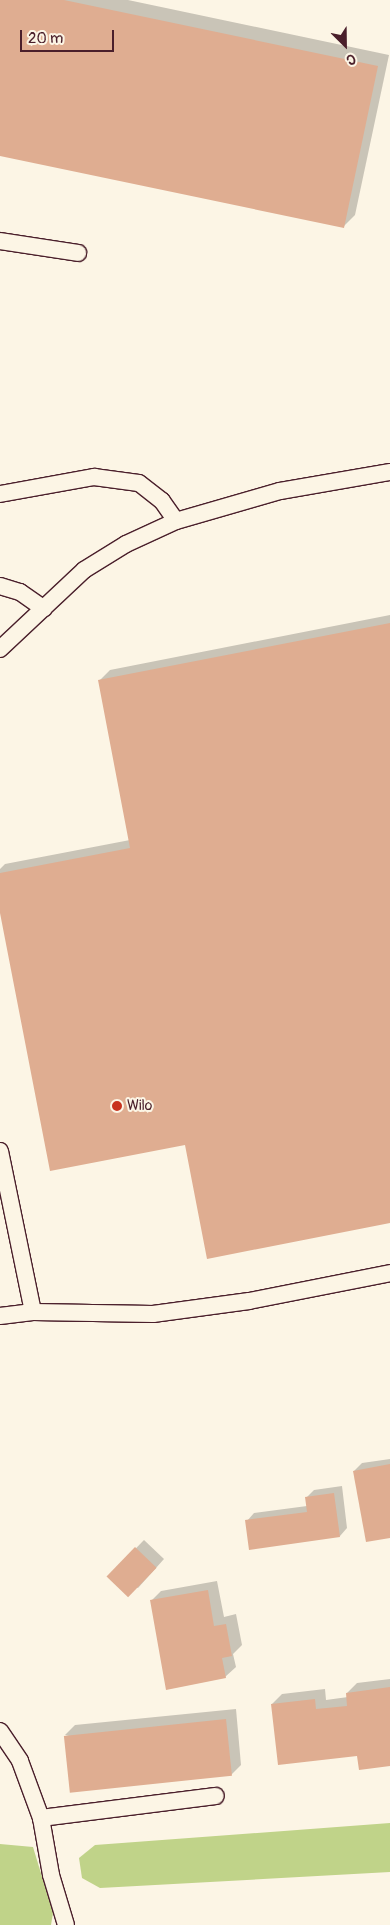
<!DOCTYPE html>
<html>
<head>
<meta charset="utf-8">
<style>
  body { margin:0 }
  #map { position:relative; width:390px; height:1925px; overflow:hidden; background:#fcf5e5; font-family:Pangolin,sans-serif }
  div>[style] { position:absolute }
  .green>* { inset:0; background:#c0d389 }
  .shadow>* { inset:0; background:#0003 }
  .building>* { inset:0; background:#dfad91; transform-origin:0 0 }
  .roads { filter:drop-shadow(1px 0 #4a1f2b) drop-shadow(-1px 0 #4a1f2b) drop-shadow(0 1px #4a1f2b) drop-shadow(0 -1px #4a1f2b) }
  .service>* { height:16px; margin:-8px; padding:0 8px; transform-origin:8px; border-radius:8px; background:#fcf5e5 }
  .dots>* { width:14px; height:14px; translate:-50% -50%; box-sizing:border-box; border:2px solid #fcf5e5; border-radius:50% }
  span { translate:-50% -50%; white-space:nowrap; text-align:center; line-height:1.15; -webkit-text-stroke:4px #fcf5e5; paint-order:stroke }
  .poi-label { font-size:14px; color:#4a1f2b }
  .left { translate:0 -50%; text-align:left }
  .north { position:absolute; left:320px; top:20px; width:50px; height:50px; -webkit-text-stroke:4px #fcf5e5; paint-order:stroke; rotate:157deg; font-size:14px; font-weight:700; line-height:20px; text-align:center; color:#4a1f2b }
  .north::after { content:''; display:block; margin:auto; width:18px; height:22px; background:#4a1f2b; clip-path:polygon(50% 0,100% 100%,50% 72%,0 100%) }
  .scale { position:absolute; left:20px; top:30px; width:94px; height:22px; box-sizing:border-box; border:2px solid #4a1f2b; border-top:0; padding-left:6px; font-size:15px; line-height:18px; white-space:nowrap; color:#4a1f2b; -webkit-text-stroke:4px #fcf5e5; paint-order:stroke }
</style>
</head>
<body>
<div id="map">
  <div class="green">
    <i style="clip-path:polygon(390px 1823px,390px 1872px,100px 1888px,82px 1878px,79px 1858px,95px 1845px)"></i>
    <i style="clip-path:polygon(0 1844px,33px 1847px,53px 1913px,51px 1925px,0 1925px)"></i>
  </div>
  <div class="shadow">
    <i style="clip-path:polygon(0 0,128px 0,389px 55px,355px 215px,344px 226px,0 154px)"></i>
    <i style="clip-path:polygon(390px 615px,390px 1221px,186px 1144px,0 906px,0 869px,5px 864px,130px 840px,99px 681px,110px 670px)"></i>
    <i style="clip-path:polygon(390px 1459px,390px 1537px,354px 1471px,362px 1463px)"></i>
    <i style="clip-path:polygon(342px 1486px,347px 1528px,340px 1536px,247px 1521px,254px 1513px,307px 1506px,306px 1498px,314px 1490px)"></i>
    <i style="clip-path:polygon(144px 1540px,164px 1559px,138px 1588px,109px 1576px)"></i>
    <i style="clip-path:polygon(217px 1581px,224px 1617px,236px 1614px,242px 1645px,233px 1654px,236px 1667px,225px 1677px,151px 1601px,161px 1591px)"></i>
    <i style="clip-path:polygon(390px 1679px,390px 1765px,358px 1754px,272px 1704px,282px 1694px,325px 1689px,326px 1700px,348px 1697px,347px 1693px,357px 1683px)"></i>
    <i style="clip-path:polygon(236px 1709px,241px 1765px,231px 1775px,65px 1735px,75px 1725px)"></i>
  </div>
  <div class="building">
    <i style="clip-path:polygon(0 0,64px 0,378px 66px,344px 228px,0 156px)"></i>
    <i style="clip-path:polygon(390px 623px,390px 1223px,207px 1259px,185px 1145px,50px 1171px,0 913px,0 873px,130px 848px,98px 680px)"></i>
    <i style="clip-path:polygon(390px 1464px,390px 1538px,366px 1542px,353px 1471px)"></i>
    <i style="clip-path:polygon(334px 1493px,340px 1537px,249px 1550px,245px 1520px,307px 1512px,305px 1497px)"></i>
    <i style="left:135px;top:1547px;width:30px;height:41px;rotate:44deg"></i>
    <i style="clip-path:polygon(208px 1590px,214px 1626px,226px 1624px,232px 1656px,222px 1658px,226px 1678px,166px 1690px,150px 1600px)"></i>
    <i style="clip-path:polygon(390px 1687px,390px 1766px,359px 1770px,357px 1756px,278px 1765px,271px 1704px,315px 1699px,316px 1709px,347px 1706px,346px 1693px)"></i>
    <i style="left:226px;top:1719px;width:57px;height:163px;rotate:84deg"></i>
  </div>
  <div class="roads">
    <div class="service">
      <i style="left:0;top:241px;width:79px;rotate:8.7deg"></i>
      <i style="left:0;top:494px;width:96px;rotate:-10.3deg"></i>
      <i style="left:94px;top:477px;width:45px;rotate:7.6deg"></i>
      <i style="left:139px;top:483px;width:29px;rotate:38deg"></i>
      <i style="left:162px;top:501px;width:24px;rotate:55deg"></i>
      <i style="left:0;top:586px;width:21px;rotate:17deg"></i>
      <i style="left:20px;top:592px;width:29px;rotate:35deg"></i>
      <i style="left:0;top:649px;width:115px;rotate:-43.2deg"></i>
      <i style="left:84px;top:570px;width:49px;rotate:-31.8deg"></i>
      <i style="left:126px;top:544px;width:55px;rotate:-24.7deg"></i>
      <i style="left:176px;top:521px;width:108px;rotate:-16.1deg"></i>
      <i style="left:280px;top:491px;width:112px;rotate:-9.8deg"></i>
      <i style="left:0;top:1151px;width:164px;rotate:78.4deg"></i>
      <i style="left:0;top:1316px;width:33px;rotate:-7deg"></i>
      <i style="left:33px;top:1312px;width:120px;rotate:1deg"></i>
      <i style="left:153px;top:1314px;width:97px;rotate:-7.7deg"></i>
      <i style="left:249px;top:1301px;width:144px;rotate:-11.2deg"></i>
      <i style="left:0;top:1731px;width:36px;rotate:56deg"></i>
      <i style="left:20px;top:1761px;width:61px;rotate:69.8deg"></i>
      <i style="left:41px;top:1818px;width:58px;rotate:80deg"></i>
      <i style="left:51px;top:1875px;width:52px;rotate:73.3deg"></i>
      <i style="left:41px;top:1818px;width:176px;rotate:-7.2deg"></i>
    </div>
  </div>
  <div class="dots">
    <i style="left:117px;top:1106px;background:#c8321e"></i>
  </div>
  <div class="poi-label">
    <span class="left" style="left:127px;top:1106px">Wilo</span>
  </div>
  <div class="north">С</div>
  <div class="scale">20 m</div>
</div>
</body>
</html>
